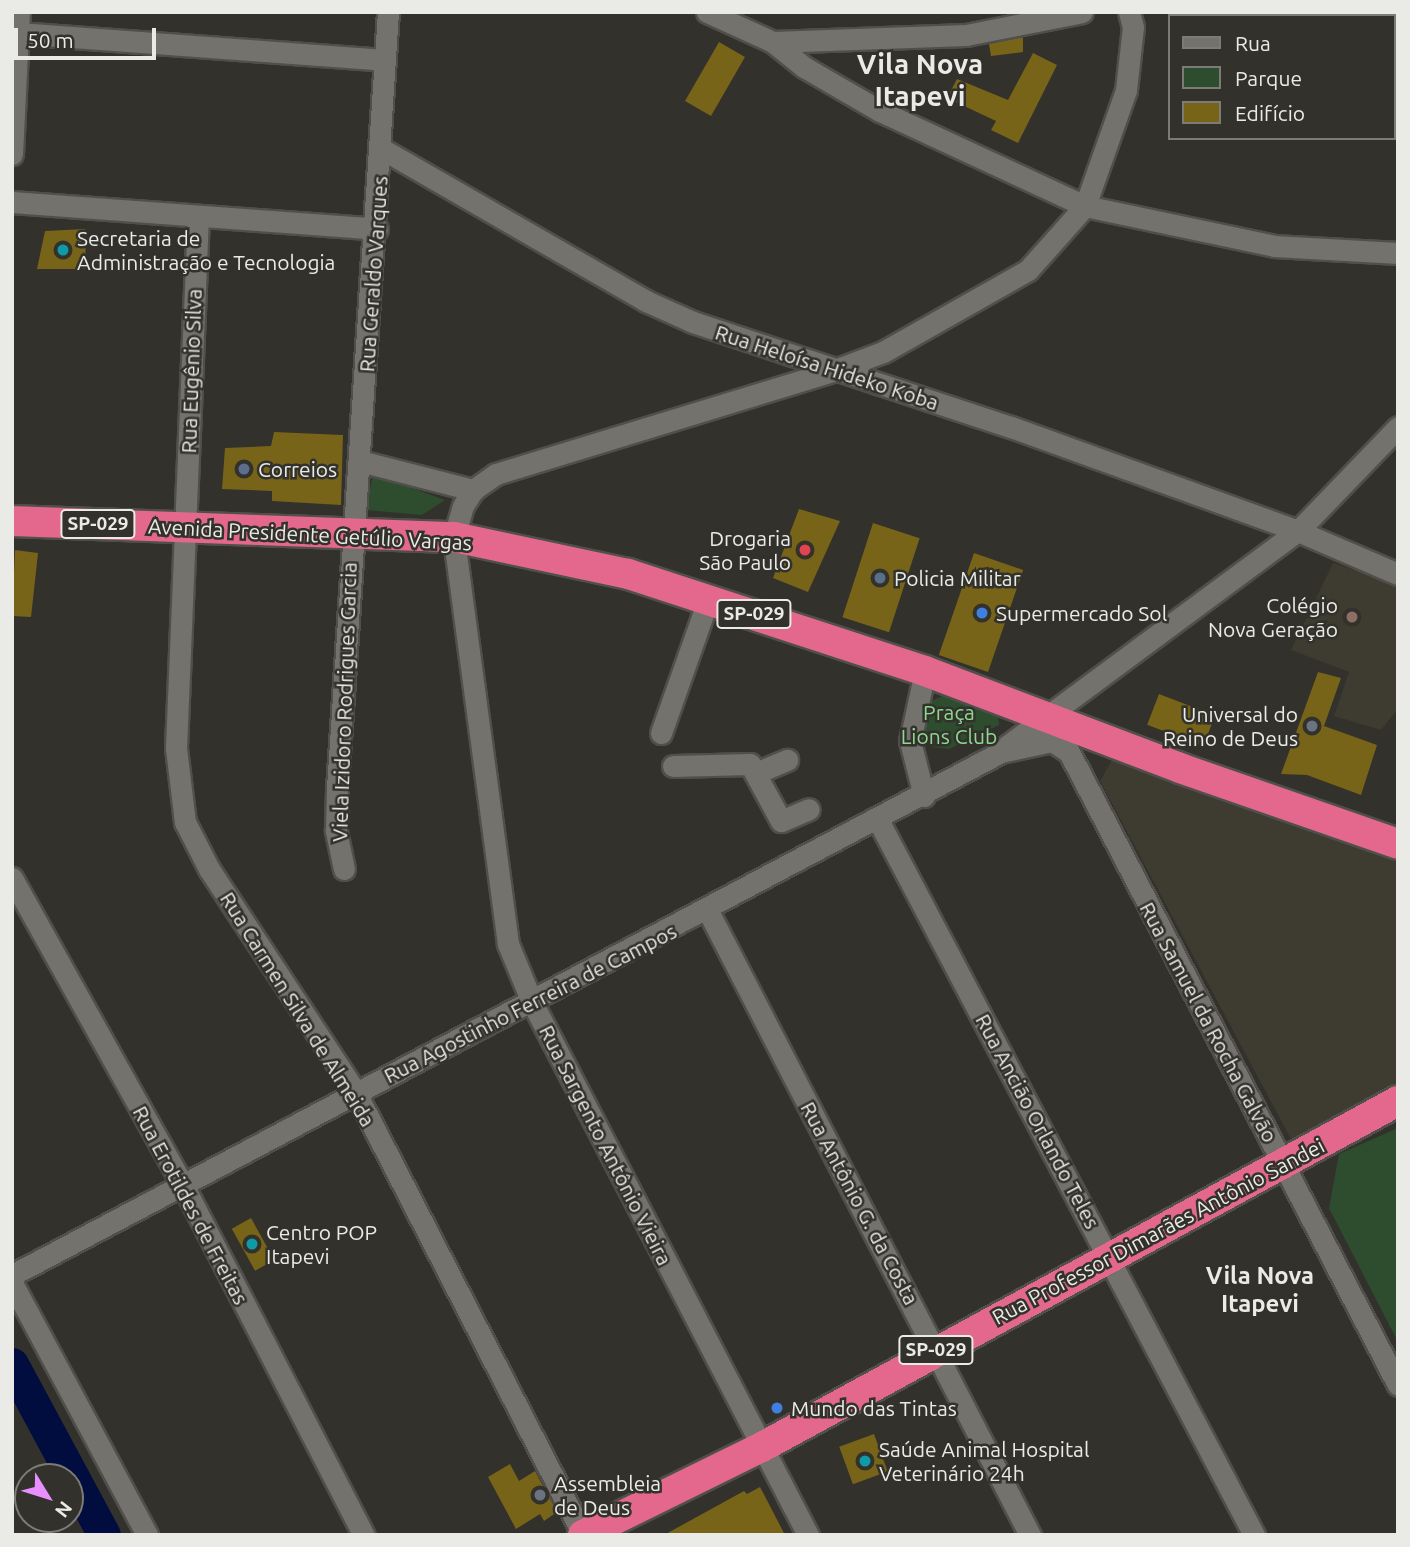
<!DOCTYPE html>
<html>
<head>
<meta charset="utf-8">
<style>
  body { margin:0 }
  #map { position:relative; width:1410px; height:1547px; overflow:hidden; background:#32312c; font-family:Ubuntu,sans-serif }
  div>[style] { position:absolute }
  .built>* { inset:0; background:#3e3b30 }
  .green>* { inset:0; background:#2d4d2e }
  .river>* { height:33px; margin:-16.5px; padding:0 16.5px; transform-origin:16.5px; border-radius:16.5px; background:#010d3e }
  .building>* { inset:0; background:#776418; transform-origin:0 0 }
  .roads { filter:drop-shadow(2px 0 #504f4b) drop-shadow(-2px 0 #504f4b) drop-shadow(0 2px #504f4b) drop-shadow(0 -2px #504f4b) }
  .minor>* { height:21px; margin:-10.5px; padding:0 10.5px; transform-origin:10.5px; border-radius:10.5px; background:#73726d }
  .highway>* { height:30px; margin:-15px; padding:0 15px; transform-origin:15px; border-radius:15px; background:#e4688d }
  .dots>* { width:19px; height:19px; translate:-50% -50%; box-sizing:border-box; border:4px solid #32312c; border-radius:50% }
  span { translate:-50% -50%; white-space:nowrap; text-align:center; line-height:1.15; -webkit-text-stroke:5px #32312c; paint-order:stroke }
  .shield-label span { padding:2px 5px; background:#32312c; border:2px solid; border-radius:5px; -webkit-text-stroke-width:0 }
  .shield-label { font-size:19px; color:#eaeae6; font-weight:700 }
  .poi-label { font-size:21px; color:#eaeae6 }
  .left { translate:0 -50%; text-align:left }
  .right { translate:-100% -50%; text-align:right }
  .street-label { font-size:21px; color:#eaeae6 }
  .park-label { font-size:21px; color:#8ed88f }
  .quarter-label { font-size:24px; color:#eaeae6; font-weight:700 }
  .district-label { font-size:28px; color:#eaeae6; font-weight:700 }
  .frame { position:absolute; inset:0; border:14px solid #eaeae6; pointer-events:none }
  .legend { position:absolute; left:1168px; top:14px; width:228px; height:126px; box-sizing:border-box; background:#32312c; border:2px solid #7c7b76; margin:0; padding:9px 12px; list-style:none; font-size:21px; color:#eaeae6 }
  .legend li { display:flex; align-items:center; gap:14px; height:35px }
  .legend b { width:35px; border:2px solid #7c7b76 }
  .north { position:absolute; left:14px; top:1463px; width:70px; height:70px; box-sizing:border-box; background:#32312c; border:2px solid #7c7b76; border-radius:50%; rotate:128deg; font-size:19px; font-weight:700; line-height:28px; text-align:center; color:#eaeae6 }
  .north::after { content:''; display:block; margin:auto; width:24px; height:32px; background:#e98efe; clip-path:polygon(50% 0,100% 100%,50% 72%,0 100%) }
  .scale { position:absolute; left:14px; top:28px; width:142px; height:32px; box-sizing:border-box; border:4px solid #eaeae6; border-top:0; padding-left:9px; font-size:21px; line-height:24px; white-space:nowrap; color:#eaeae6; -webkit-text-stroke:5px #32312c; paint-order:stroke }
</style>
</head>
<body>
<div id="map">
  <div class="built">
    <i style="clip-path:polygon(1333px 563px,1398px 584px,1398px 709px,1381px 730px,1334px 716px,1349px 672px,1291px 650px)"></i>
    <i style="clip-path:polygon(1112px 760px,1398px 858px,1398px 1083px,1292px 1141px,1100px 781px)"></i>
  </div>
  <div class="green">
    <i style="clip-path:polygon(373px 474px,445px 500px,422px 515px,366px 510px)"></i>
    <i style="clip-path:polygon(943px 696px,998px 714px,999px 725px,949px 749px,931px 747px,925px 729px,929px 702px)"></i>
    <i style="clip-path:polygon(1398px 1128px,1398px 1342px,1329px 1208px,1339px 1154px)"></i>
  </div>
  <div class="river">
    <i style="left:12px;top:1364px;width:194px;rotate:61.7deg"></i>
  </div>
  <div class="building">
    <i style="clip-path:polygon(1017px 38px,1023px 38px,1023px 52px,991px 56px,989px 44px)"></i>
    <i style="left:719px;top:42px;width:30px;height:68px;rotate:30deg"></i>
    <i style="clip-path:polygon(1033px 53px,1057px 65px,1018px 143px,991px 130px,996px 121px,947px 98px,957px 79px,1008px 100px)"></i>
    <i style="clip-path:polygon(85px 229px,86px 269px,37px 269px,45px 231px)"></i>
    <i style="clip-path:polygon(274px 432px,343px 435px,341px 505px,272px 501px,272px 491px,222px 489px,225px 448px,271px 446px)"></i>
    <i style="clip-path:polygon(799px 509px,840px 521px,808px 592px,773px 578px)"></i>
    <i style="left:873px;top:523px;width:49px;height:99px;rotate:18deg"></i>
    <i style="clip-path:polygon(15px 550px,38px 553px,31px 617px,12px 616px)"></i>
    <i style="left:974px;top:553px;width:52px;height:108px;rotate:19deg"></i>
    <i style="clip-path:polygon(1318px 672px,1341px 678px,1324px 726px,1377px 745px,1361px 795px,1307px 775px,1281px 774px)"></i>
    <i style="left:1159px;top:694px;width:60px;height:33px;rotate:21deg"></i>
    <i style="left:251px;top:1218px;width:48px;height:22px;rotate:61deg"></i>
    <i style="left:874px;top:1434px;width:40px;height:37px;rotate:70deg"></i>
    <i style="clip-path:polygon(510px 1464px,519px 1481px,535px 1471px,557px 1512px,544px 1521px,540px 1514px,516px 1529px,488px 1477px)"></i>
    <i style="clip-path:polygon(760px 1487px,785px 1535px,664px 1535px,744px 1491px,747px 1494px)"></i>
  </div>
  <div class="roads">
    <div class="minor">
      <i style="left:707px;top:12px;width:72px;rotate:24.4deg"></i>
      <i style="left:773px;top:42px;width:40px;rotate:39deg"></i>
      <i style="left:804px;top:67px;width:88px;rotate:30.1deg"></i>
      <i style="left:880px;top:111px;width:226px;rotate:24.9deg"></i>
      <i style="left:1085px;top:206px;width:193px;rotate:11.9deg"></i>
      <i style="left:1274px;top:246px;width:124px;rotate:3.2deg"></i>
      <i style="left:18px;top:33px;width:367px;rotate:4.2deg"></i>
      <i style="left:773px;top:42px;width:193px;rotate:-2.1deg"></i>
      <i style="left:966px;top:35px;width:118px;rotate:-11.2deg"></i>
      <i style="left:382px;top:149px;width:305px;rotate:29.9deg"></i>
      <i style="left:646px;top:301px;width:51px;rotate:24.1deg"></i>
      <i style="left:693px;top:322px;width:335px;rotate:18.3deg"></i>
      <i style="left:1011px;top:427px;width:305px;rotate:19.9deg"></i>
      <i style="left:1298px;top:531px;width:109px;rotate:23.3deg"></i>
      <i style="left:12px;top:154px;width:142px;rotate:-87.2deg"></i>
      <i style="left:12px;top:202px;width:366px;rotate:4.2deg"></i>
      <i style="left:198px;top:216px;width:532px;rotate:92.37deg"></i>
      <i style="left:176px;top:748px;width:75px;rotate:83.1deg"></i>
      <i style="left:185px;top:822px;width:53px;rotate:62.9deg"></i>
      <i style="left:209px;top:869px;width:268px;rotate:56.7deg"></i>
      <i style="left:356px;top:1093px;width:497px;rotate:62.8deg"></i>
      <i style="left:360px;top:461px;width:117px;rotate:14.4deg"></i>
      <i style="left:661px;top:733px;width:141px;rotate:-70.5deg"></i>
      <i style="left:1007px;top:746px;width:362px;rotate:-36.5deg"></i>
      <i style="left:1298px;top:531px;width:144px;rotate:-46.1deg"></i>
      <i style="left:673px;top:766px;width:77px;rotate:-1.5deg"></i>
      <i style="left:750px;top:764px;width:65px;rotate:61.5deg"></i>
      <i style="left:781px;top:821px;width:30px;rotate:-23deg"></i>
      <i style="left:756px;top:773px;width:34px;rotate:-23deg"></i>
      <i style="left:924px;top:796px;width:57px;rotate:-104.3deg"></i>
      <i style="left:910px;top:741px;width:72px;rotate:-77.9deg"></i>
      <i style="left:878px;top:820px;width:808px;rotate:62.26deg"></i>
      <i style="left:344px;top:869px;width:40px;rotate:-102deg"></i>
      <i style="left:336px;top:830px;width:42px;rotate:-88.6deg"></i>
      <i style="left:337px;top:788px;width:778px;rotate:-86.24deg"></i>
      <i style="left:12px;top:878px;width:351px;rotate:60.9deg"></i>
      <i style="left:183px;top:1185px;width:394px;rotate:62.7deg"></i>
      <i style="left:708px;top:911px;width:702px;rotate:62.71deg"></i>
      <i style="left:12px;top:1275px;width:1119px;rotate:-27.87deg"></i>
      <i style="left:1001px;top:752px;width:52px;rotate:-12.2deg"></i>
      <i style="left:1052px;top:741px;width:20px;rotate:33deg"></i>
      <i style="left:1069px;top:752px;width:713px;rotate:62.54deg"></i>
      <i style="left:12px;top:1283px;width:286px;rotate:61.8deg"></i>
      <i style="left:808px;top:1535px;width:600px;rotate:-117.38deg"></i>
      <i style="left:532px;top:1002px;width:63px;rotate:-112.5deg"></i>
      <i style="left:508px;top:944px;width:411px;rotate:-97.6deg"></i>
      <i style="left:454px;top:537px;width:32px;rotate:-74deg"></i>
      <i style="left:463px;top:506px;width:19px;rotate:-58deg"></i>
      <i style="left:473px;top:490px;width:28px;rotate:-35deg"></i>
      <i style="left:496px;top:474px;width:351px;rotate:-17deg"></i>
      <i style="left:832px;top:371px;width:54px;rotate:-20.4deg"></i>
      <i style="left:883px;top:352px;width:167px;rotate:-29.5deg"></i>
      <i style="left:1028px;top:270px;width:86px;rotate:-48.3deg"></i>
      <i style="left:1085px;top:206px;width:123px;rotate:-70.5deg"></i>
      <i style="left:1126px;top:90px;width:63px;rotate:-83.7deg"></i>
      <i style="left:1133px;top:27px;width:16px;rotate:-105deg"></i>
    </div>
    <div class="highway">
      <i style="left:12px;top:521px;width:442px;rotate:2.1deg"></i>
      <i style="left:454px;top:537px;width:178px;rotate:12deg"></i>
      <i style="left:628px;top:574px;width:312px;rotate:18.1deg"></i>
      <i style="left:925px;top:671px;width:273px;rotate:20.8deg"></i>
      <i style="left:1180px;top:768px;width:231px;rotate:19.2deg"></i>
      <i style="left:583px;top:1535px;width:199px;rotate:-26.2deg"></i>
      <i style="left:762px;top:1447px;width:724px;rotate:-28.55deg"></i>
    </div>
  </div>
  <div class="dots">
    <i style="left:63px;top:250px;background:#0f9aa8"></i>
    <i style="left:244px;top:469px;background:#5c6f8a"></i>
    <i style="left:805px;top:550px;background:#e0444e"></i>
    <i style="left:880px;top:578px;background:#5c6f8a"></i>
    <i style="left:982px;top:613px;background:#3f7fe0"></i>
    <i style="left:1352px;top:617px;background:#8d6e63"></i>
    <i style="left:1312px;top:726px;background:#6b7280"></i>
    <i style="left:252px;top:1244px;background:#0f9aa8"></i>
    <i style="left:777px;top:1408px;background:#3f7fe0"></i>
    <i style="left:865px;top:1461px;background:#0f9aa8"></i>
    <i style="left:540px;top:1495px;background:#6b7280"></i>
  </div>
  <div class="shield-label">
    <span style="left:98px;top:524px">SP-029</span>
    <span style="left:754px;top:614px">SP-029</span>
    <span style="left:936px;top:1350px">SP-029</span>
  </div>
  <div class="poi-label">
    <span class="left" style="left:77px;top:250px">Secretaria de<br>Administração e Tecnologia</span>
    <span class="left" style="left:258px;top:469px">Correios</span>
    <span class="right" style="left:791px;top:550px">Drogaria<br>São Paulo</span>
    <span class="left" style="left:894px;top:578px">Policia Militar</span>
    <span class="right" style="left:1338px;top:617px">Colégio<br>Nova Geração</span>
    <span class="left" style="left:996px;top:613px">Supermercado Sol</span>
    <span class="right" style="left:1298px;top:726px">Universal do<br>Reino de Deus</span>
    <span class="left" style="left:266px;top:1244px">Centro POP<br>Itapevi</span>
    <span class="left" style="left:791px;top:1408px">Mundo das Tintas</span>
    <span class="left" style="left:879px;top:1461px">Saúde Animal Hospital<br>Veterinário 24h</span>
    <span class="left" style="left:554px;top:1495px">Assembleia<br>de Deus</span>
  </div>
  <div class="street-label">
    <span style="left:373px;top:274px;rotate:-86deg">Rua Geraldo Varques</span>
    <span style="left:827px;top:367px;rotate:18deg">Rua Heloísa Hideko Koba</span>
    <span style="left:191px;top:371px;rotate:-88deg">Rua Eugênio Silva</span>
    <span style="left:310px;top:534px;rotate:3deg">Avenida Presidente Getúlio Vargas</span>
    <span style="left:344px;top:702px;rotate:-88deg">Viela Izidoro Rodrigues Garcia</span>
    <span style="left:530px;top:1003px;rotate:-27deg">Rua Agostinho Ferreira de Campos</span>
    <span style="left:298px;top:1009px;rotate:58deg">Rua Carmen Silva de Almeida</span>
    <span style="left:1209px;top:1022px;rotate:62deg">Rua Samuel da Rocha Galvão</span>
    <span style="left:1038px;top:1121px;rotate:62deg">Rua Ancião Orlando Teles</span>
    <span style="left:606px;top:1145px;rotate:63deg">Rua Sargento Antônio Vieira</span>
    <span style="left:860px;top:1203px;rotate:62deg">Rua Antônio G. da Costa</span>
    <span style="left:191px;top:1205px;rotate:62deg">Rua Erotildes de Freitas</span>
    <span style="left:1158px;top:1231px;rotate:-28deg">Rua Professor Dimarães Antônio Sandei</span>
  </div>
  <div class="park-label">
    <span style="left:949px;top:724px">Praça<br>Lions Club</span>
  </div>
  <div class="quarter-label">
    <span style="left:1260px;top:1290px">Vila Nova<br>Itapevi</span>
  </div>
  <div class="district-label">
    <span style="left:920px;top:80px">Vila Nova<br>Itapevi</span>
  </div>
  <div class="frame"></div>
  <ul class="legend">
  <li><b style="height:9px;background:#73726d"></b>Rua</li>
  <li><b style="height:19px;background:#2d4d2e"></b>Parque</li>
  <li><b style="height:19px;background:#776418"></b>Edifício</li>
  </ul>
  <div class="north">N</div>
  <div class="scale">50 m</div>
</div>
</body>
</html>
